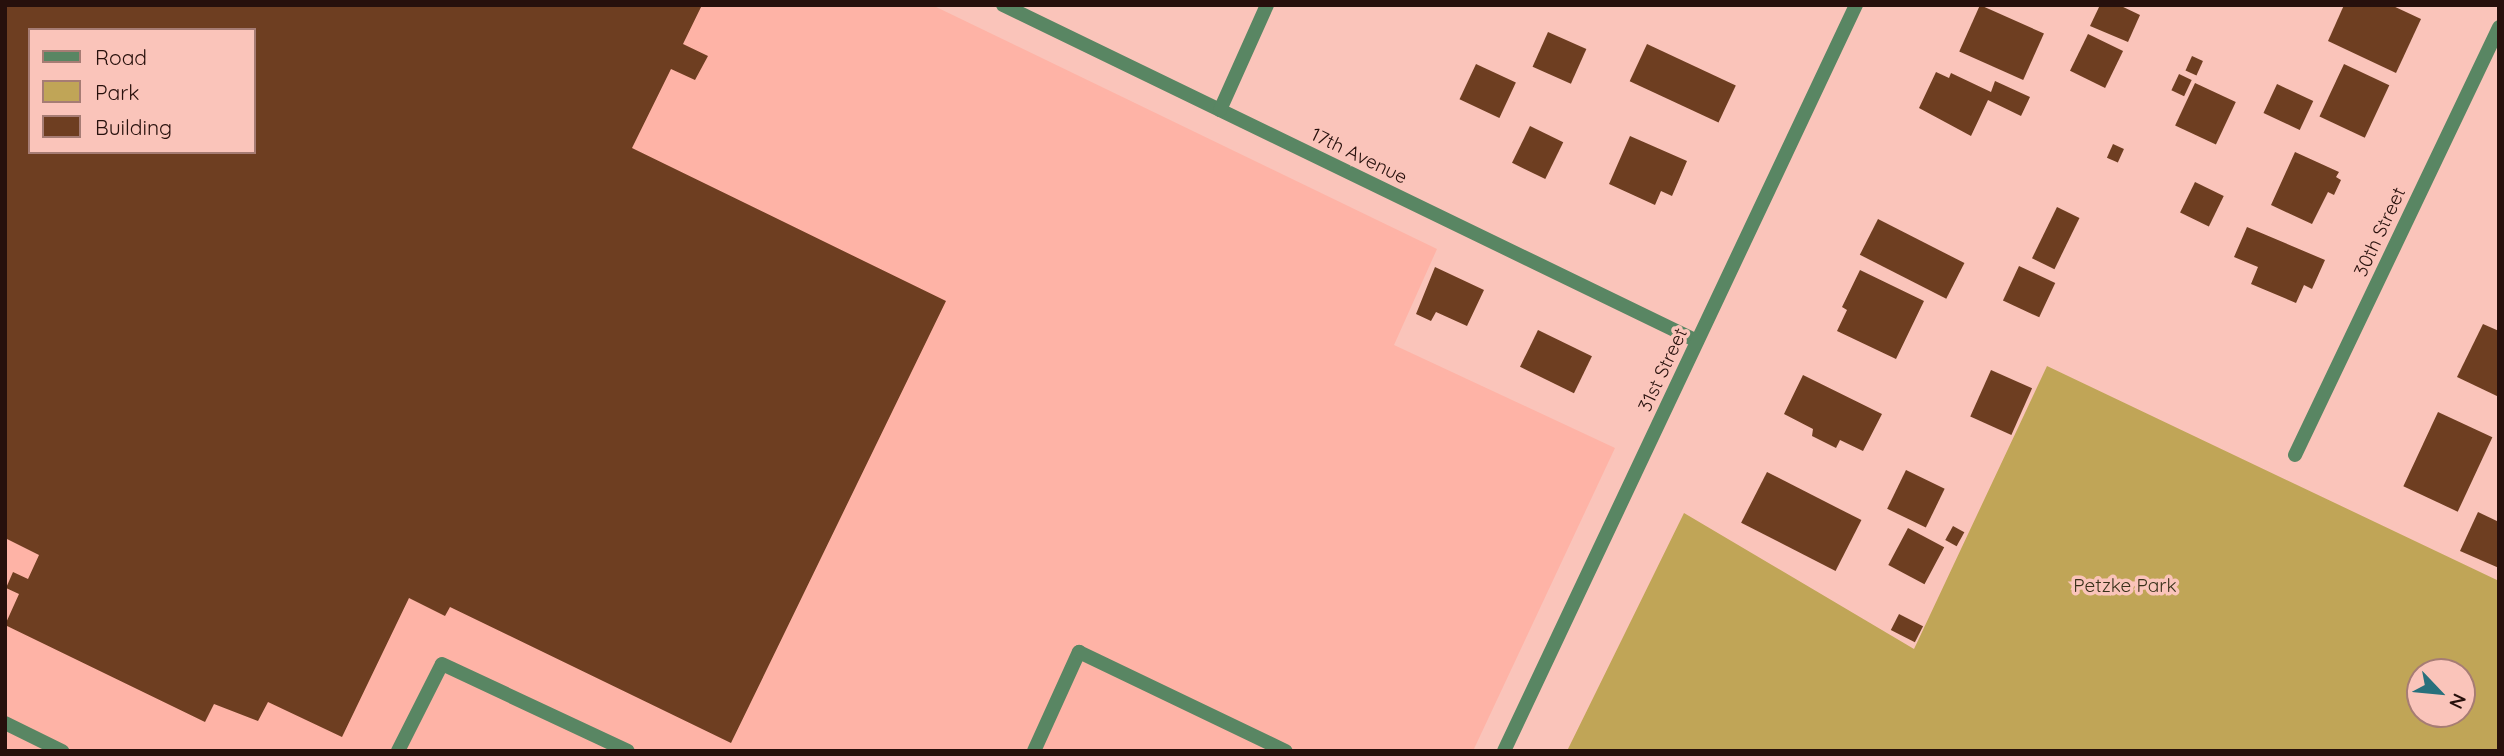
<!DOCTYPE html>
<html>
<head>
<meta charset="utf-8">
<style>
  body { margin:0 }
  #map { position:relative; width:2504px; height:756px; overflow:hidden; background:#fac4ba; font-family:Quicksand,sans-serif }
  div>[style] { position:absolute }
  .built>* { inset:0; background:#feb3a6 }
  .green>* { inset:0; background:#c0a557 }
  .building>* { inset:0; background:#6e3e21; transform-origin:0 0 }
  .lane>* { height:14px; margin:-7px; padding:0 7px; transform-origin:7px; border-radius:7px; background:#598663 }
  .street>* { height:14px; margin:-7px; padding:0 7px; transform-origin:7px; border-radius:7px; background:#598663 }
  span { translate:-50% -50%; white-space:nowrap; text-align:center; line-height:1.15; -webkit-text-stroke:7px #fac4ba; paint-order:stroke }
  .street-label { font-size:19px; color:#27100c }
  .park-label { font-size:19px; color:#39311a }
  .frame { position:absolute; inset:0; border:7px solid #27100c; pointer-events:none }
  .legend { position:absolute; left:28px; top:28px; width:228px; height:126px; box-sizing:border-box; background:#fac4ba; border:2px solid #a67c74; margin:0; padding:9px 12px; list-style:none; font-size:21px; color:#27100c }
  .legend li { display:flex; align-items:center; gap:14px; height:35px }
  .legend b { width:35px; border:2px solid #a67c74 }
  .north { position:absolute; left:2406px; top:658px; width:70px; height:70px; box-sizing:border-box; background:#fac4ba; border:2px solid #a67c74; border-radius:50%; rotate:116deg; font-size:19px; font-weight:700; line-height:28px; text-align:center; color:#27100c }
  .north::after { content:''; display:block; margin:auto; width:24px; height:32px; background:#28707c; clip-path:polygon(50% 0,100% 100%,50% 72%,0 100%) }
</style>
</head>
<body>
<div id="map">
  <div class="built">
    <i style="clip-path:polygon(evenodd,5px 5px,932px 5px,1437px 249px,1394px 345px,1615px 448px,1473px 751px,5px 751px,5px 5px,30px 30px,254px 30px,254px 152px,30px 152px,30px 30px)"></i>
  </div>
  <div class="green">
    <i style="clip-path:polygon(evenodd,2047px 366px,2499px 581px,2499px 751px,1567px 751px,1684px 513px,1914px 649px,2047px 366px,2420px 672px,2462px 672px,2462px 714px,2420px 714px,2420px 672px)"></i>
  </div>
  <div class="building">
    <i style="clip-path:polygon(evenodd,5px 5px,702px 5px,683px 44px,708px 56px,695px 80px,671px 69px,632px 148px,946px 301px,731px 743px,450px 607px,445px 616px,409px 598px,342px 737px,268px 702px,258px 721px,214px 704px,205px 722px,5px 625px,19px 594px,6px 588px,13px 572px,28px 579px,39px 555px,5px 538px,5px 5px,30px 30px,254px 30px,254px 152px,30px 152px,30px 30px)"></i>
    <i style="left:1980px;top:5px;width:70px;height:51px;rotate:24deg"></i>
    <i style="clip-path:polygon(2100px 5px,2119px 5px,2140px 15px,2128px 42px,2090px 26px)"></i>
    <i style="clip-path:polygon(2344px 5px,2391px 5px,2421px 19px,2396px 73px,2328px 41px)"></i>
    <i style="left:1548px;top:32px;width:42px;height:38px;rotate:24deg"></i>
    <i style="left:2088px;top:34px;width:39px;height:41px;rotate:26deg"></i>
    <i style="left:1647px;top:44px;width:98px;height:41px;rotate:25deg"></i>
    <i style="left:2192px;top:56px;width:12px;height:16px;rotate:24deg"></i>
    <i style="left:1476px;top:64px;width:44px;height:39px;rotate:25deg"></i>
    <i style="left:2344px;top:64px;width:50px;height:58px;rotate:25deg"></i>
    <i style="clip-path:polygon(1936px 72px,1949px 78px,1951px 73px,1991px 92px,1995px 81px,2030px 97px,2021px 116px,1988px 100px,1971px 136px,1919px 108px)"></i>
    <i style="left:2179px;top:74px;width:14px;height:18px;rotate:25deg"></i>
    <i style="left:2195px;top:83px;width:45px;height:47px;rotate:25deg"></i>
    <i style="left:2277px;top:84px;width:40px;height:32px;rotate:25deg"></i>
    <i style="left:1530px;top:126px;width:37px;height:41px;rotate:26deg"></i>
    <i style="clip-path:polygon(1630px 136px,1687px 161px,1672px 196px,1661px 191px,1655px 205px,1609px 184px)"></i>
    <i style="left:2113px;top:144px;width:12px;height:15px;rotate:24deg"></i>
    <i style="clip-path:polygon(2295px 152px,2339px 172px,2336px 177px,2341px 180px,2334px 195px,2328px 192px,2312px 224px,2271px 205px)"></i>
    <i style="left:2195px;top:182px;width:32px;height:34px;rotate:26deg"></i>
    <i style="left:2057px;top:207px;width:25px;height:57px;rotate:26deg"></i>
    <i style="left:1878px;top:219px;width:97px;height:40px;rotate:27deg"></i>
    <i style="clip-path:polygon(2247px 227px,2325px 260px,2312px 289px,2304px 285px,2296px 303px,2251px 284px,2258px 267px,2234px 257px)"></i>
    <i style="left:2019px;top:266px;width:40px;height:38px;rotate:25deg"></i>
    <i style="clip-path:polygon(1435px 267px,1484px 290px,1467px 326px,1436px 312px,1431px 321px,1416px 314px)"></i>
    <i style="clip-path:polygon(1860px 270px,1924px 301px,1896px 359px,1837px 331px,1847px 310px,1842px 307px)"></i>
    <i style="clip-path:polygon(2483px 324px,2499px 331px,2499px 397px,2457px 377px)"></i>
    <i style="left:1538px;top:330px;width:60px;height:41px;rotate:26deg"></i>
    <i style="left:1991px;top:370px;width:45px;height:51px;rotate:24deg"></i>
    <i style="clip-path:polygon(1803px 375px,1882px 414px,1863px 451px,1840px 440px,1836px 448px,1812px 436px,1813px 429px,1784px 414px)"></i>
    <i style="left:2438px;top:412px;width:60px;height:82px;rotate:25deg"></i>
    <i style="left:1906px;top:470px;width:43px;height:43px;rotate:26deg"></i>
    <i style="left:1767px;top:472px;width:106px;height:57px;rotate:27deg"></i>
    <i style="clip-path:polygon(2478px 512px,2499px 522px,2499px 568px,2460px 551px)"></i>
    <i style="left:1953px;top:526px;width:13px;height:16px;rotate:29deg"></i>
    <i style="left:1908px;top:528px;width:41px;height:42px;rotate:28deg"></i>
    <i style="left:1899px;top:614px;width:27px;height:18px;rotate:27deg"></i>
  </div>
  <div class="lane">
    <i style="left:398px;top:751px;width:97px;rotate:-63.2deg"></i>
    <i style="left:442px;top:664px;width:205px;rotate:25.1deg"></i>
    <i style="left:1034px;top:751px;width:109px;rotate:-65.6deg"></i>
    <i style="left:1079px;top:652px;width:229px;rotate:25.6deg"></i>
  </div>
  <div class="street">
    <i style="left:1003px;top:5px;width:771px;rotate:25.83deg"></i>
    <i style="left:1220px;top:110px;width:115px;rotate:-65.9deg"></i>
    <i style="left:2295px;top:455px;width:474px;rotate:-64.5deg"></i>
    <i style="left:5px;top:723px;width:64px;rotate:26.2deg"></i>
    <i style="left:1504px;top:751px;width:825px;rotate:-64.74deg"></i>
  </div>
  <div class="street-label">
    <span style="left:1359px;top:156px;rotate:26deg">17th Avenue</span>
    <span style="left:2380px;top:232px;rotate:-65deg">30th Street</span>
    <span style="left:1663px;top:370px;rotate:-65deg">31st Street</span>
  </div>
  <div class="park-label">
    <span style="left:2125px;top:586px">Petzke Park</span>
  </div>
  <div class="frame"></div>
  <ul class="legend">
  <li><b style="height:9px;background:#598663"></b>Road</li>
  <li><b style="height:19px;background:#c0a557"></b>Park</li>
  <li><b style="height:19px;background:#6e3e21"></b>Building</li>
  </ul>
  <div class="north">N</div>
</div>
</body>
</html>
